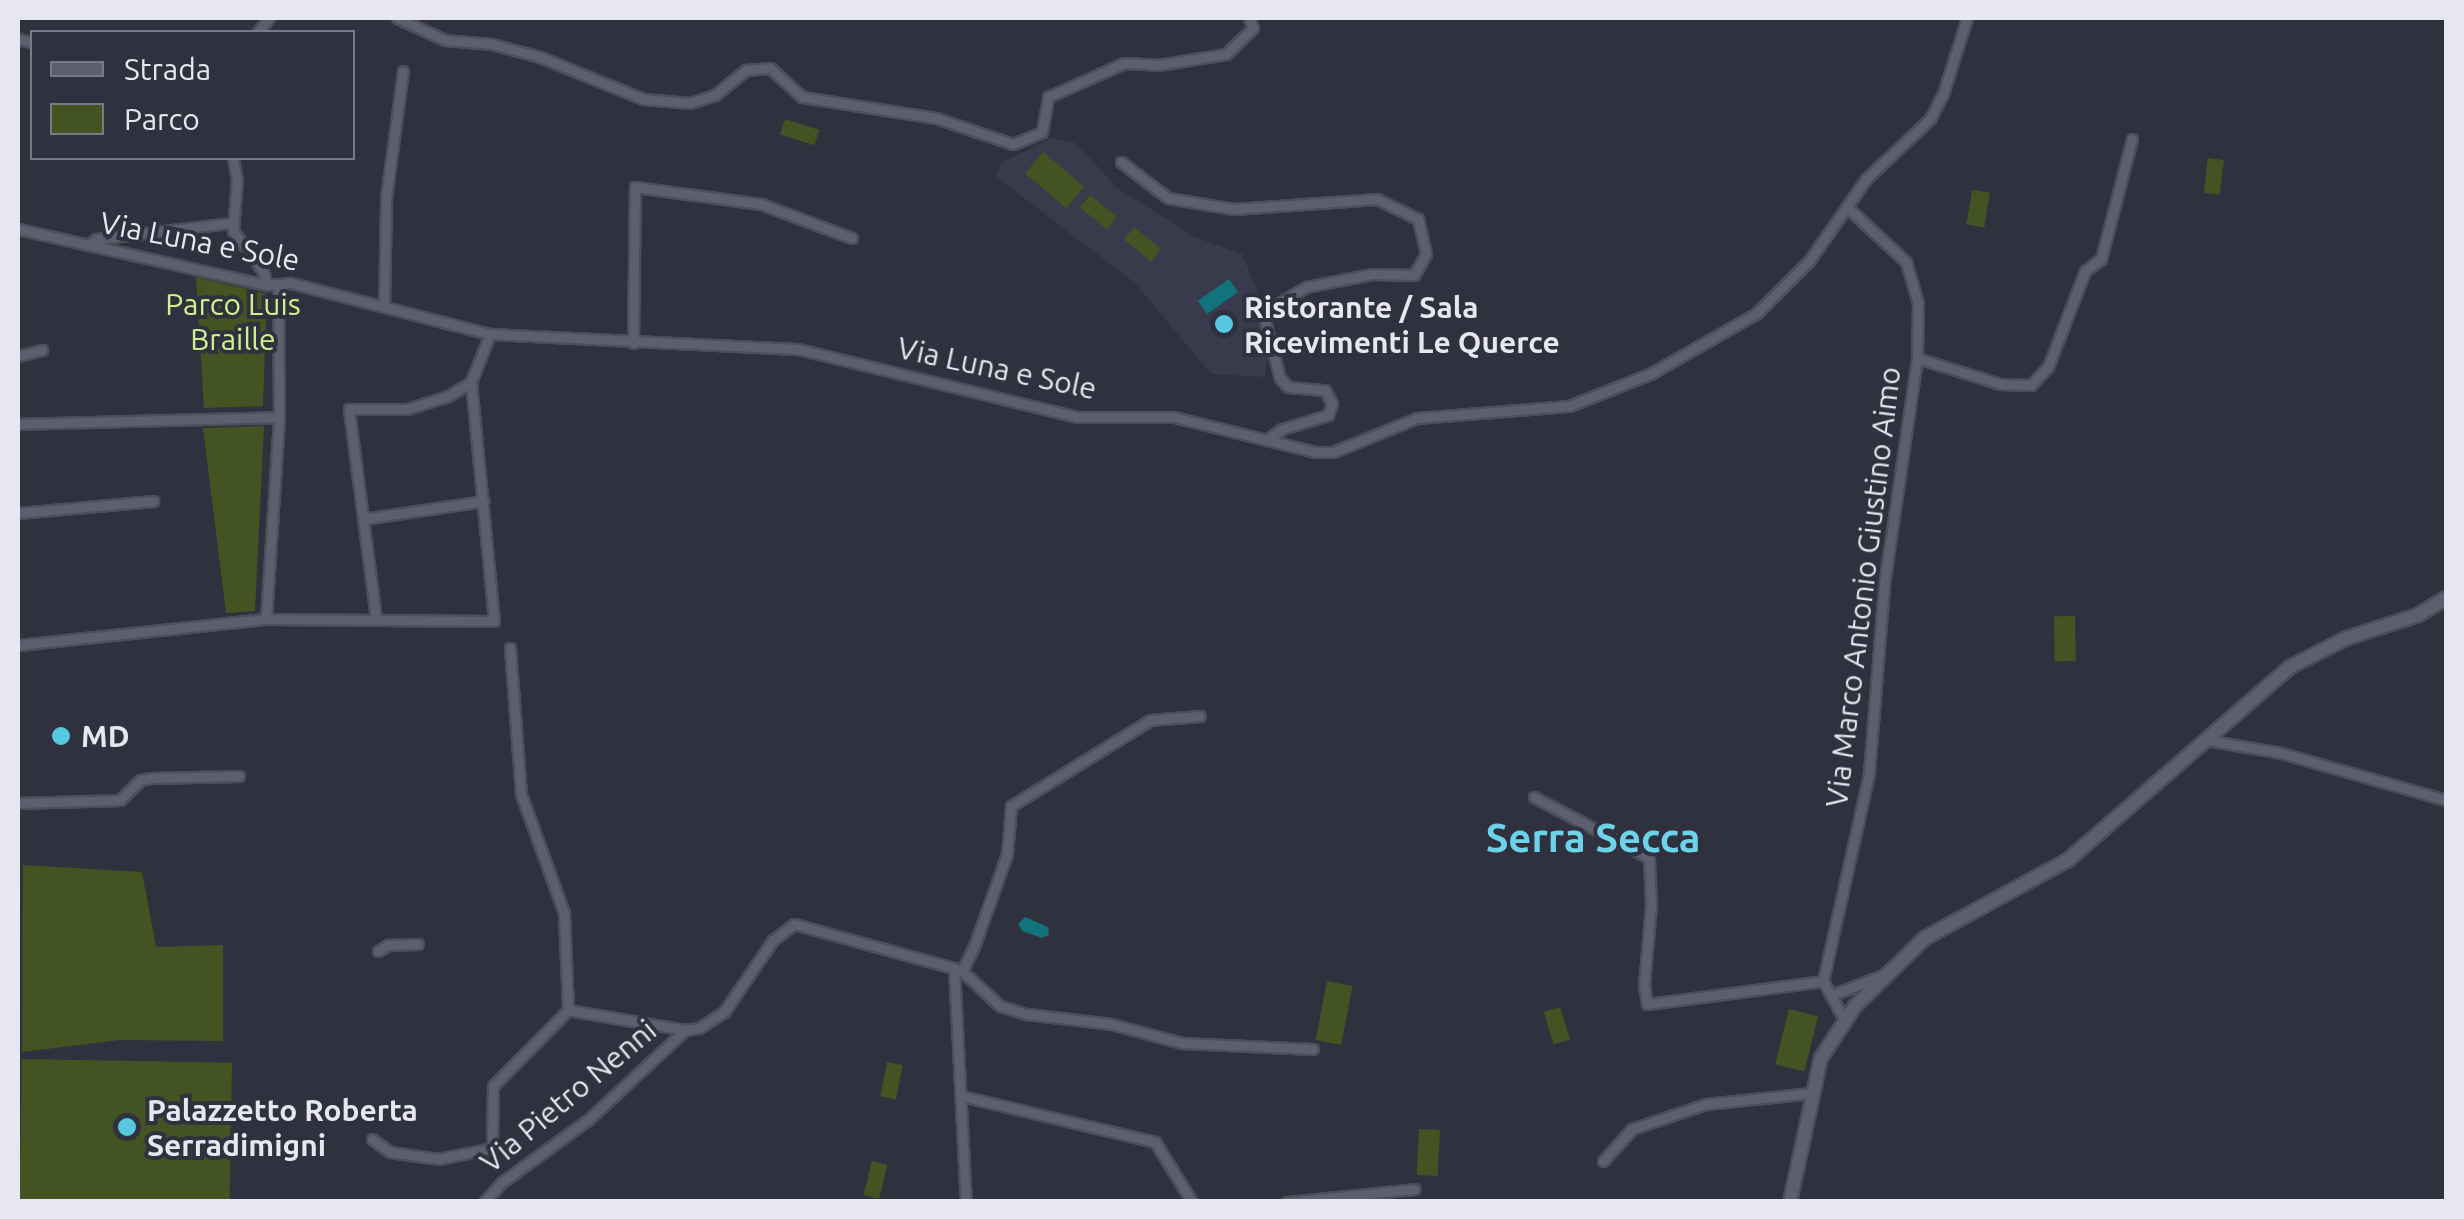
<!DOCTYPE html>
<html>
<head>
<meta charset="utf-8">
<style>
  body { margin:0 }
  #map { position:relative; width:2464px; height:1219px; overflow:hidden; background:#30313e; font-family:Ubuntu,sans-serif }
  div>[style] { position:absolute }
  .built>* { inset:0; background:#393a4c }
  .green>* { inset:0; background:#435322; transform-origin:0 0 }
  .water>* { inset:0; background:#13737c; transform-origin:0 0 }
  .roads { filter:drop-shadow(2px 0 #4e4e5a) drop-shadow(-2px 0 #4e4e5a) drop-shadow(0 2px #4e4e5a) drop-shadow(0 -2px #4e4e5a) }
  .minor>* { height:9px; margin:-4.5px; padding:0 4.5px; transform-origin:4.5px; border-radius:4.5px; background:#5e5f6e }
  .secondary>* { height:12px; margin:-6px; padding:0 6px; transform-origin:6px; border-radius:6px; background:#5e5f6e }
  .dots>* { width:28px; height:28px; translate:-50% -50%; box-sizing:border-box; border:5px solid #30313e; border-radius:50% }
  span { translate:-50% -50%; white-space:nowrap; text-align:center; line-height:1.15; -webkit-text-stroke:8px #30313e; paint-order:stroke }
  .street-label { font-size:30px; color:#e6e7f0 }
  .park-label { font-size:30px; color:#cdf18c }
  .poi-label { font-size:30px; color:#e6e7f0; font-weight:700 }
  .left { translate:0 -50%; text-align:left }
  .district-label { font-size:40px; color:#6cd3e8; font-weight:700 }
  .frame { position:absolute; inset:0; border:20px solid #e6e7f0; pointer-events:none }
  .legend { position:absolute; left:30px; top:30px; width:325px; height:130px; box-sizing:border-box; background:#30313e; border:2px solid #797a85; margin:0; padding:12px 18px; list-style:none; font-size:30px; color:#e6e7f0 }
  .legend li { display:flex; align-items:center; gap:20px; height:50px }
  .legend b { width:50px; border:2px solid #797a85 }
</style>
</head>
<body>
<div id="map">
  <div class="built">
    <i style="clip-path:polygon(1052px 138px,1076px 143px,1117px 188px,1195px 237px,1242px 254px,1260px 297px,1268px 353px,1265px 377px,1211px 374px,1135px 283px,995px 176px,1003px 162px)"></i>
  </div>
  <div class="green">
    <i style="left:785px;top:119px;width:36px;height:16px;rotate:18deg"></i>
    <i style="left:1043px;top:152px;width:54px;height:28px;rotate:40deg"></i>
    <i style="left:2208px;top:158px;width:16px;height:35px;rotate:7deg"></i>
    <i style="left:1972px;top:190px;width:18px;height:35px;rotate:9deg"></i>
    <i style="left:1090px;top:195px;width:35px;height:16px;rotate:39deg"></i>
    <i style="left:1134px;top:227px;width:35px;height:16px;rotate:39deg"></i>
    <i style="clip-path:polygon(196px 277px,267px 294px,263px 406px,204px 408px)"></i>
    <i style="clip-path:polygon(264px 426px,255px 611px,226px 613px,203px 428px)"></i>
    <i style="left:2075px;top:616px;width:45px;height:21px;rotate:89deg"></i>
    <i style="clip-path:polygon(23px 865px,142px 872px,156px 947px,223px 945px,223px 1041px,120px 1040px,22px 1052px)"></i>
    <i style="left:1327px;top:981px;width:26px;height:60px;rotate:11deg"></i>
    <i style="left:1560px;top:1007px;width:34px;height:17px;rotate:73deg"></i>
    <i style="left:1789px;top:1009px;width:30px;height:57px;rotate:14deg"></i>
    <i style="left:22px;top:1059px;width:210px;height:142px;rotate:1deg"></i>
    <i style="left:887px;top:1062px;width:16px;height:35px;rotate:11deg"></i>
    <i style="left:1419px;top:1129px;width:21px;height:46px;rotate:3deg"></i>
    <i style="left:872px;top:1161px;width:16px;height:35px;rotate:14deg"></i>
  </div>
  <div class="water">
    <i style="left:1229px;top:279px;width:16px;height:38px;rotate:55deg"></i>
    <i style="clip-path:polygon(1025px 917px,1048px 927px,1049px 935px,1042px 938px,1022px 931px,1018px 924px)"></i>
  </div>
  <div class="roads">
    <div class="minor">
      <i style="left:397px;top:18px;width:53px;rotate:24.6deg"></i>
      <i style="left:445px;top:40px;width:47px;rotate:4.9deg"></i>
      <i style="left:492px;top:44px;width:50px;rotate:15.2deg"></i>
      <i style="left:540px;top:57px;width:111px;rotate:22.2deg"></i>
      <i style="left:643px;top:99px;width:47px;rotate:4.9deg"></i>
      <i style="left:690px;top:103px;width:26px;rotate:-18deg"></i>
      <i style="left:715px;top:95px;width:40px;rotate:-39deg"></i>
      <i style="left:746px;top:70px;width:24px;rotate:-5deg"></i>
      <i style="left:770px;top:68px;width:43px;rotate:42.2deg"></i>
      <i style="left:802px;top:97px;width:136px;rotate:8.9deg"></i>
      <i style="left:936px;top:118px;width:81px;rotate:18.7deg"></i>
      <i style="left:1013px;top:144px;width:31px;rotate:-22deg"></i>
      <i style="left:1042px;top:132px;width:36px;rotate:-80deg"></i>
      <i style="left:1048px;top:97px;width:83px;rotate:-24.1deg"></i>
      <i style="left:1124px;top:63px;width:34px;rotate:3deg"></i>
      <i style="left:1158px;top:65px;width:69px;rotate:-9.2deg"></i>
      <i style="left:1226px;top:54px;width:37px;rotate:-44deg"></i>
      <i style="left:1253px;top:28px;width:11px;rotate:-112deg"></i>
      <i style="left:258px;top:32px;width:18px;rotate:-52deg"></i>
      <i style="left:18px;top:39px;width:14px;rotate:12deg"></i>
      <i style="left:233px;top:158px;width:22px;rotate:80deg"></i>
      <i style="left:237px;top:180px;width:51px;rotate:94.5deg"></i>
      <i style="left:233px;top:231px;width:50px;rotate:53.1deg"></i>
      <i style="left:263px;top:271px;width:15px;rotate:74deg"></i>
      <i style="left:1121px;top:162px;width:59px;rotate:37.5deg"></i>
      <i style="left:1168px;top:198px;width:67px;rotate:9.5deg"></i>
      <i style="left:1234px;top:209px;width:143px;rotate:-4deg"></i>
      <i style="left:1377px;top:199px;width:46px;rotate:26deg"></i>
      <i style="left:1418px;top:219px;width:36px;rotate:77deg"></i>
      <i style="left:1426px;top:254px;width:24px;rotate:120deg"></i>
      <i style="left:1414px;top:275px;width:42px;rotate:-178.6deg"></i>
      <i style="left:1372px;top:274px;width:67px;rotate:168.9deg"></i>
      <i style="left:1306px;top:287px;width:37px;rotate:149deg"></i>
      <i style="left:1274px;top:306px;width:17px;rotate:121deg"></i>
      <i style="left:1265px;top:321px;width:59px;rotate:75.3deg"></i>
      <i style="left:1280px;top:378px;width:12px;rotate:48deg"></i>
      <i style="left:1288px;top:387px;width:37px;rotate:5deg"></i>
      <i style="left:1325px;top:390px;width:16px;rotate:63deg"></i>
      <i style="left:1332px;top:404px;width:12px;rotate:110deg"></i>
      <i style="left:1328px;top:415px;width:48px;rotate:163.1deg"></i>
      <i style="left:1282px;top:429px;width:17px;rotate:144deg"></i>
      <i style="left:18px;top:229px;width:255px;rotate:12.7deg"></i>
      <i style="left:267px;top:285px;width:24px;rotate:-5deg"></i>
      <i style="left:291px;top:283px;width:205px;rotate:14.4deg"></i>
      <i style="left:490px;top:334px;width:308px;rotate:2.8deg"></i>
      <i style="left:798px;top:349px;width:287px;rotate:13.7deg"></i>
      <i style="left:1077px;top:417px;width:97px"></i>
      <i style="left:1174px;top:417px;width:145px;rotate:13.9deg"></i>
      <i style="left:1315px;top:452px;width:18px"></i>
      <i style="left:1333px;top:452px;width:91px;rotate:-22deg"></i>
      <i style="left:1417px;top:418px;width:152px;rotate:-4.5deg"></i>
      <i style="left:1569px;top:406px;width:87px;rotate:-21.6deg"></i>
      <i style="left:1650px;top:374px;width:123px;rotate:-29.7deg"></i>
      <i style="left:1757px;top:313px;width:74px;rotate:-45deg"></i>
      <i style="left:1809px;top:261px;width:100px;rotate:-55.2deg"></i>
      <i style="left:1866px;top:179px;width:88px;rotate:-43.2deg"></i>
      <i style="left:1930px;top:119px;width:28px;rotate:-63deg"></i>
      <i style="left:1943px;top:94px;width:80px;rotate:-72.5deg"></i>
      <i style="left:88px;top:245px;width:10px;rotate:-37deg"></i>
      <i style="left:96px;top:239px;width:136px;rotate:-6.8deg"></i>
      <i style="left:384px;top:306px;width:108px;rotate:-88.9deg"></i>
      <i style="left:386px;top:198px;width:128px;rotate:-82.4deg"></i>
      <i style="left:633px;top:343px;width:156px;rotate:-89.3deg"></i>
      <i style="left:635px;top:187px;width:127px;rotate:7.7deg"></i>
      <i style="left:761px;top:204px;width:97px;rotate:20.5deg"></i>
      <i style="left:18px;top:356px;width:25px;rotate:-14deg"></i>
      <i style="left:1917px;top:358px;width:87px;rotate:17.4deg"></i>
      <i style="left:2000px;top:384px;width:31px;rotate:2deg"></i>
      <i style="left:2031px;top:385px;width:25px;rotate:-47deg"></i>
      <i style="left:2048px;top:367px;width:103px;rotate:-68.9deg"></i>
      <i style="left:2085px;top:271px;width:20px;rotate:-37deg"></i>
      <i style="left:2101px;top:259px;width:124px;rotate:-75.5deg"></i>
      <i style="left:18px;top:424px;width:261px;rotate:-1.5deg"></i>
      <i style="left:18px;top:513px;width:136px;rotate:-5.1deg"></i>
      <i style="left:363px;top:519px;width:122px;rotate:-8.5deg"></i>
      <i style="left:376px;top:618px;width:211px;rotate:-97.4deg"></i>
      <i style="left:349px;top:409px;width:58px"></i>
      <i style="left:407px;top:409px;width:43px;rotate:-17.6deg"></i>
      <i style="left:448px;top:396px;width:27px;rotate:-31deg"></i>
      <i style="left:266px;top:619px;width:202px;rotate:-86.3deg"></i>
      <i style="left:279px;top:417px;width:133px;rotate:-90.4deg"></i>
      <i style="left:18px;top:645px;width:249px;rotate:-6deg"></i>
      <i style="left:266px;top:619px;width:228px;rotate:0.5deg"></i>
      <i style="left:494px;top:621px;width:240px;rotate:-95.5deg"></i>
      <i style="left:471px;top:382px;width:52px;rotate:-68.4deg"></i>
      <i style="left:510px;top:648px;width:146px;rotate:85.7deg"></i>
      <i style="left:521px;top:794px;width:127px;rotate:70.1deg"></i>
      <i style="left:564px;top:913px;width:97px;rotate:87.6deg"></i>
      <i style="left:568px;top:1010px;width:119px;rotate:9.7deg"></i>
      <i style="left:2206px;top:740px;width:76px;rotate:9.8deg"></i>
      <i style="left:2281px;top:753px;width:172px;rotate:15.9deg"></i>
      <i style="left:1534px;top:797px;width:130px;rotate:27.9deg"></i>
      <i style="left:1649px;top:858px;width:47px;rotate:87.6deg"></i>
      <i style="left:1651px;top:905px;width:80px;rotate:95deg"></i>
      <i style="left:1644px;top:985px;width:19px;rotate:81deg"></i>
      <i style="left:1647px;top:1004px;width:177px;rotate:-7.4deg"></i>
      <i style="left:18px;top:803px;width:102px;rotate:-1.7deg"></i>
      <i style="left:120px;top:800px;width:28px;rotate:-45deg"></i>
      <i style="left:140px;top:780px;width:11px;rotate:-10deg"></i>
      <i style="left:151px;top:778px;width:88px;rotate:-1.3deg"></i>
      <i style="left:378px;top:951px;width:12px;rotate:-31deg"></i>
      <i style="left:388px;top:945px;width:30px;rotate:-2deg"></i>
      <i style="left:954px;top:968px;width:9px;rotate:21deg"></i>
      <i style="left:962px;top:971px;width:30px;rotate:-64deg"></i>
      <i style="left:975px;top:944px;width:96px;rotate:-70.4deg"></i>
      <i style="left:1007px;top:854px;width:48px;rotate:-85.2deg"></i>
      <i style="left:1011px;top:806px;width:163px;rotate:-31.7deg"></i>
      <i style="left:1150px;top:720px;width:50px;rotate:-4.6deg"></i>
      <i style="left:954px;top:968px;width:234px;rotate:87.1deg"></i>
      <i style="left:962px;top:971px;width:52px;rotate:42.6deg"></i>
      <i style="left:1000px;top:1006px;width:28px;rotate:17deg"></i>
      <i style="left:1027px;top:1014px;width:85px;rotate:6.8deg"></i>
      <i style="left:1111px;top:1024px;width:73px;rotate:15deg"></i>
      <i style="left:1182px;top:1043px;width:131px;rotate:2.6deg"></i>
      <i style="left:1832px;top:995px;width:58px;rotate:-21.3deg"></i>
      <i style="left:1844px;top:1019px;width:43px;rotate:-118.9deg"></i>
      <i style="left:1823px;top:981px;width:213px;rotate:-77.5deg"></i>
      <i style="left:1869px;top:773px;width:189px;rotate:-85.4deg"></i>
      <i style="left:1884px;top:585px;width:229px;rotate:-81.7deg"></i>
      <i style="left:1917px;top:358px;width:55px;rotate:-89deg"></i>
      <i style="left:1918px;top:303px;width:43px;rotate:-106.3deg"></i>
      <i style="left:1906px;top:262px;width:81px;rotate:-137deg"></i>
      <i style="left:961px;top:1096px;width:199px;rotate:13.3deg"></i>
      <i style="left:1155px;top:1142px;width:70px;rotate:58.3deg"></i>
      <i style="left:372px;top:1139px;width:22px;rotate:36deg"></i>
      <i style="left:390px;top:1152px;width:49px;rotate:8.3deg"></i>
      <i style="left:438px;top:1159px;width:55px;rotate:-11.5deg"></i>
      <i style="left:492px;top:1148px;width:62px;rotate:-89.1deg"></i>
      <i style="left:493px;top:1086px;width:107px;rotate:-45.4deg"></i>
      <i style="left:1603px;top:1161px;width:43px;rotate:-47.8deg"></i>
      <i style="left:1632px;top:1129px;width:78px;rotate:-18.7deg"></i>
      <i style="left:1706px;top:1104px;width:106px;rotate:-6deg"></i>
      <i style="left:484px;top:1202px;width:25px;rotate:-48deg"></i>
      <i style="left:501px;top:1183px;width:109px;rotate:-36deg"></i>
      <i style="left:589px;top:1119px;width:131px;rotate:-42.8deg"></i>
      <i style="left:685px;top:1030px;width:14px;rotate:-8deg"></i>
      <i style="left:699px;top:1028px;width:30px;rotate:-33deg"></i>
      <i style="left:724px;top:1012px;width:87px;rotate:-55.8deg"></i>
      <i style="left:773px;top:940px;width:26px;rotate:-37deg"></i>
      <i style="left:794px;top:924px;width:166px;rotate:15.4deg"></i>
      <i style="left:1287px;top:1202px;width:128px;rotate:-5.8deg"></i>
    </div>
    <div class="secondary">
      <i style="left:1790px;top:1202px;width:147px;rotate:-77.9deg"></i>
      <i style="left:1821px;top:1058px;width:62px;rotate:-56.8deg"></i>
      <i style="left:1855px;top:1006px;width:98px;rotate:-44.2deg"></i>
      <i style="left:1925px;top:938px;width:163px;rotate:-28.6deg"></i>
      <i style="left:2068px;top:860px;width:294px;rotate:-41deg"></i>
      <i style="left:2290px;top:667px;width:64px;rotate:-27deg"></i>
      <i style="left:2347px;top:638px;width:75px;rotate:-17.9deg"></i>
      <i style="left:2418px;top:615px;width:33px;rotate:-31deg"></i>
    </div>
  </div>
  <div class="dots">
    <i style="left:1224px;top:324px;background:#56c9e1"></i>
    <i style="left:61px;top:736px;background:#56c9e1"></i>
    <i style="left:127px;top:1127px;background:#56c9e1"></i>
  </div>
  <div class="street-label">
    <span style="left:200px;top:241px;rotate:11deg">Via Luna e Sole</span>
    <span style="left:997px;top:368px;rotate:12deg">Via Luna e Sole</span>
    <span style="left:1863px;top:587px;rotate:-83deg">Via Marco Antonio Giustino Aimo</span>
    <span style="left:568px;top:1096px;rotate:-40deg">Via Pietro Nenni</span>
  </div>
  <div class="park-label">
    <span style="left:233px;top:321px">Parco Luis<br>Braille</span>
  </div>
  <div class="poi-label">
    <span class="left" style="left:1244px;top:324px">Ristorante / Sala<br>Ricevimenti Le Querce</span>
    <span class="left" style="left:81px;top:736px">MD</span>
    <span class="left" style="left:147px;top:1127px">Palazzetto Roberta<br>Serradimigni</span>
  </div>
  <div class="district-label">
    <span style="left:1593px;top:838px">Serra Secca</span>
  </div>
  <div class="frame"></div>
  <ul class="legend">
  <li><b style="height:12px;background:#5e5f6e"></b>Strada</li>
  <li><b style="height:28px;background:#435322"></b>Parco</li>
  </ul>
</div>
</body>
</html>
